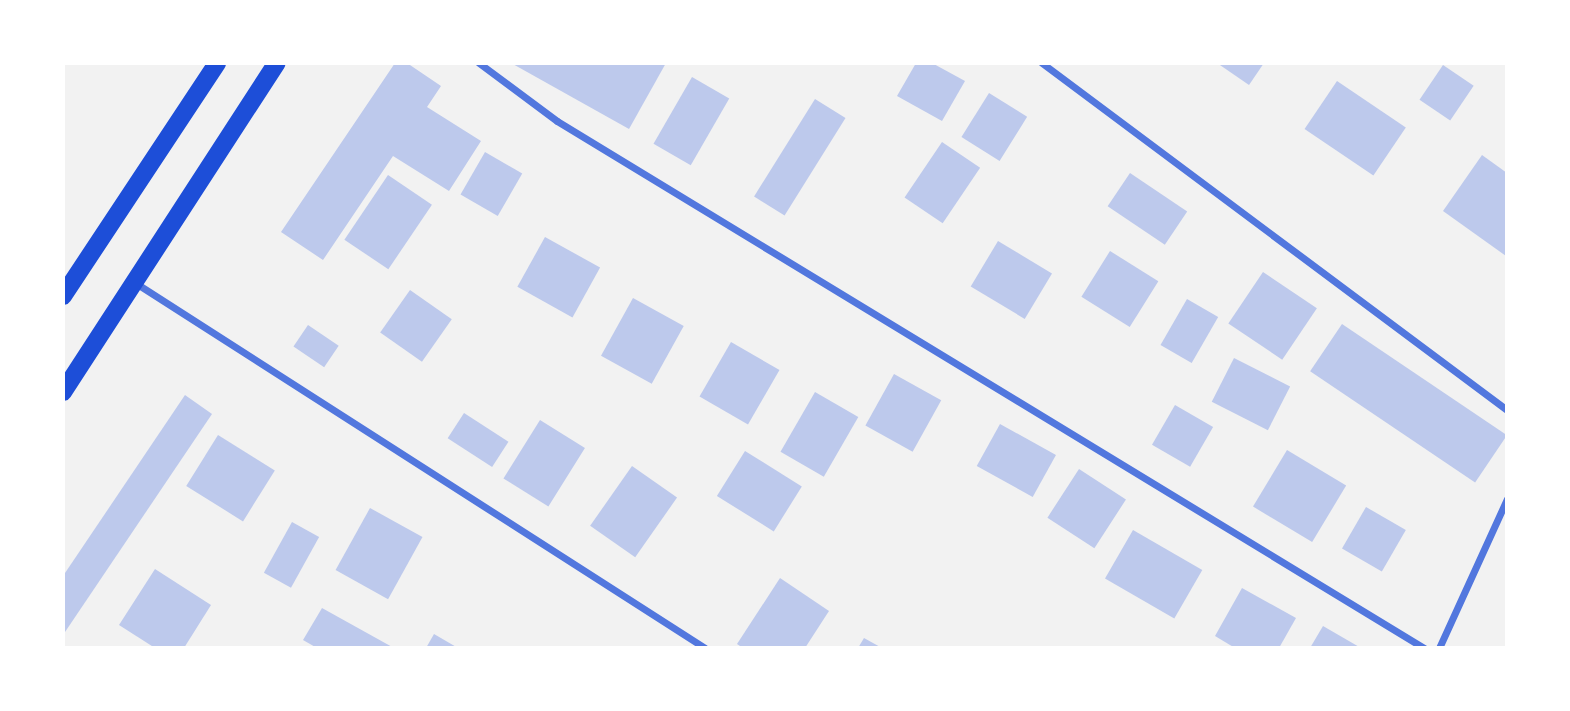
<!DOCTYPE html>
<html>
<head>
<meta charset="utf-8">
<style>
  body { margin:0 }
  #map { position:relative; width:1570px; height:711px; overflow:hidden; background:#f2f2f2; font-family:"Roboto Serif",serif }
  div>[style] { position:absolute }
  .building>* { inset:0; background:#bdc9ec; transform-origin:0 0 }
  .minor>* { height:7px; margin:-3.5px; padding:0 3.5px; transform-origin:3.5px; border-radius:3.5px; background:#5277de }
  .primary>* { height:18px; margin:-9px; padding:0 9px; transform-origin:9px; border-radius:9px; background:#1d4ed8 }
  span { translate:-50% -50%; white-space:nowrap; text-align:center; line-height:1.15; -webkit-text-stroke:5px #fff; paint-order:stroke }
  .frame { position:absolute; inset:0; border:65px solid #fff; pointer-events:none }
</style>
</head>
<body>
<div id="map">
  <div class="building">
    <i style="clip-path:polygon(395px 63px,407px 63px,441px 86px,427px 107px,481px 141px,449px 191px,393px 156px,323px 260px,281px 232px)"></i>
    <i style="clip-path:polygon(511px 63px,666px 63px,629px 129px)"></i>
    <i style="clip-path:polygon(916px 63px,932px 63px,965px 81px,942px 121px,897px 96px)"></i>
    <i style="clip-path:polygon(1217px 63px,1264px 63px,1249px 85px)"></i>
    <i style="left:1443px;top:65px;width:37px;height:42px;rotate:34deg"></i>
    <i style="left:692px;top:77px;width:43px;height:77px;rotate:30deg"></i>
    <i style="left:1337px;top:81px;width:83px;height:58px;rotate:34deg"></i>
    <i style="left:989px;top:93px;width:45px;height:52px;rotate:32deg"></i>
    <i style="left:815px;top:99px;width:36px;height:115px;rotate:32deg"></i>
    <i style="left:942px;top:142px;width:46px;height:67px;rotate:34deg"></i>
    <i style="left:485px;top:152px;width:43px;height:49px;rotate:30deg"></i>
    <i style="clip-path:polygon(1482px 155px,1507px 173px,1506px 256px,1443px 211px)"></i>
    <i style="left:1130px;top:173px;width:69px;height:40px;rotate:34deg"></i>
    <i style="left:388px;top:175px;width:53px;height:78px;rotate:34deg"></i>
    <i style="left:545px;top:237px;width:63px;height:57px;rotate:29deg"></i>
    <i style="left:998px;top:241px;width:63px;height:53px;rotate:31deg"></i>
    <i style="left:1110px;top:251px;width:57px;height:54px;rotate:32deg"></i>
    <i style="left:1263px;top:272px;width:65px;height:62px;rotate:34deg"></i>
    <i style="left:410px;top:290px;width:51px;height:52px;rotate:35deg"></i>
    <i style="left:633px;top:298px;width:58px;height:66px;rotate:29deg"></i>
    <i style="left:1187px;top:299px;width:36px;height:53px;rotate:30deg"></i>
    <i style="left:1342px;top:324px;width:199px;height:57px;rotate:34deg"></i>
    <i style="left:308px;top:325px;width:37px;height:26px;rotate:34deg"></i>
    <i style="left:731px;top:342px;width:56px;height:63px;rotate:30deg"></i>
    <i style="left:1234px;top:358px;width:63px;height:49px;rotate:27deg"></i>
    <i style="left:894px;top:374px;width:54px;height:59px;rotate:29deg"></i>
    <i style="left:815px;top:392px;width:50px;height:69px;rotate:30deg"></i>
    <i style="clip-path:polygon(185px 395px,212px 414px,63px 635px,63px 576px)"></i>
    <i style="left:1175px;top:405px;width:44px;height:46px;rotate:30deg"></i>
    <i style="left:464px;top:413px;width:53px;height:30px;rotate:33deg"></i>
    <i style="left:540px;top:420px;width:53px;height:69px;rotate:32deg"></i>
    <i style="left:1000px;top:424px;width:64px;height:48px;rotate:29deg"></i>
    <i style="left:218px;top:435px;width:67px;height:60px;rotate:32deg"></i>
    <i style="left:1287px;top:450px;width:69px;height:66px;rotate:31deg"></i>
    <i style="left:745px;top:451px;width:67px;height:53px;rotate:32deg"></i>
    <i style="left:632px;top:466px;width:55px;height:73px;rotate:35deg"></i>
    <i style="left:1079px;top:469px;width:56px;height:58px;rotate:33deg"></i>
    <i style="left:1366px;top:507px;width:46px;height:48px;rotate:30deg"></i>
    <i style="left:370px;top:508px;width:60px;height:71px;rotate:29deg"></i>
    <i style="left:292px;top:522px;width:31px;height:58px;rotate:29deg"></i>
    <i style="left:1133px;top:530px;width:80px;height:56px;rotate:30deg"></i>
    <i style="clip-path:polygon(155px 569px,211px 605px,184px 648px,155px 648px,119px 625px)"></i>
    <i style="clip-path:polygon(780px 578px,829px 611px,805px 648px,743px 648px,737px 644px)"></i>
    <i style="clip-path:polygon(1242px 588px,1296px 618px,1279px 648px,1235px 648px,1215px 636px)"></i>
    <i style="clip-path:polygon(322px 608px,394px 648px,317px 648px,303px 640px)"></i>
    <i style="clip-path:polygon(1323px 626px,1361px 648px,1310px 648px)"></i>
    <i style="clip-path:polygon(434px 634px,458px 648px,426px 648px)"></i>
    <i style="clip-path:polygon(864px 638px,882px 648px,858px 648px)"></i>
  </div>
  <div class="minor">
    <i style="left:479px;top:63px;width:97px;rotate:36.6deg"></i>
    <i style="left:557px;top:121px;width:1015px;rotate:31.29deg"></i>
    <i style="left:1042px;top:63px;width:580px;rotate:36.73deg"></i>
    <i style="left:134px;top:282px;width:678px;rotate:32.66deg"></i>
    <i style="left:1439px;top:648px;width:164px;rotate:-65.5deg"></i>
  </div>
  <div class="primary">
    <i style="left:63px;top:296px;width:279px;rotate:-56.5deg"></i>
    <i style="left:63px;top:392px;width:392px;rotate:-57deg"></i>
  </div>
  <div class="frame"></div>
</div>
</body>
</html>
